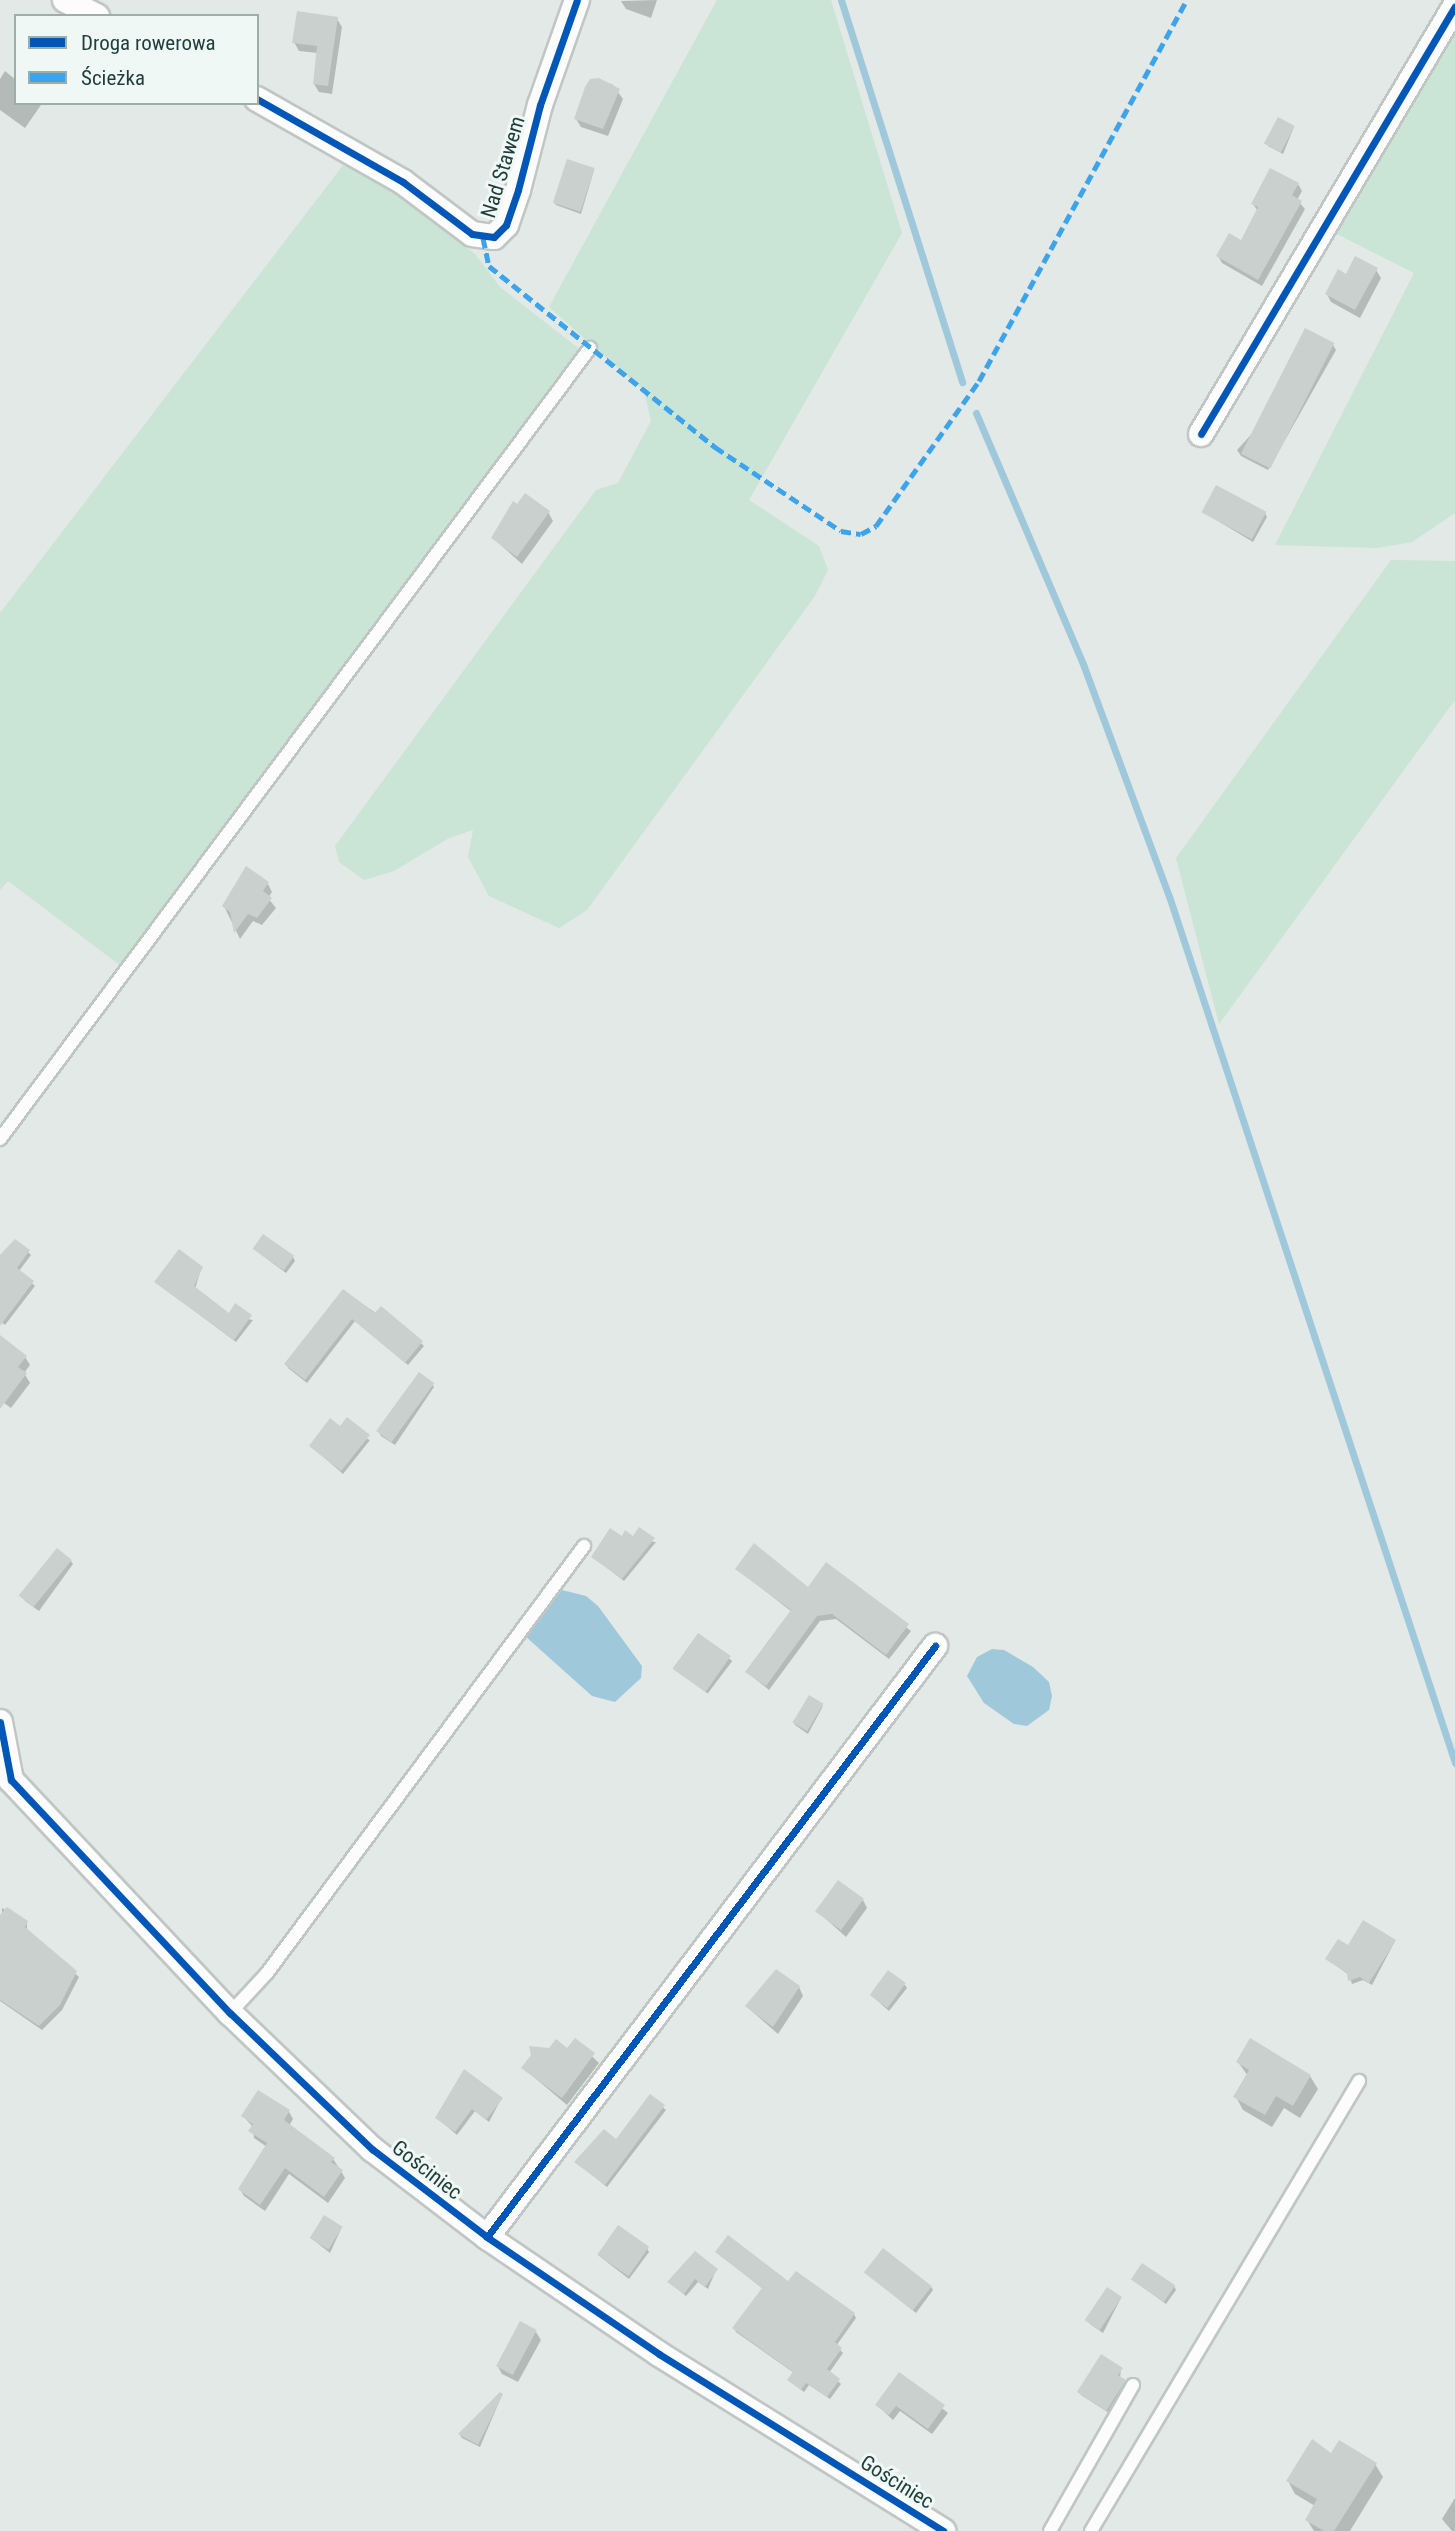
<!DOCTYPE html>
<html>
<head>
<meta charset="utf-8">
<style>
  body { margin:0 }
  #map { position:relative; width:1455px; height:2531px; overflow:hidden; background:#e2e9e7; font-family:"Roboto Condensed",sans-serif }
  div>[style] { position:absolute }
  .green>* { inset:0; background:#cae4d6 }
  .water>* { inset:0; background:#9fc9db }
  .shadow>* { inset:0; background:#0003; transform-origin:0 0 }
  .stream>* { height:7px; margin:-3.5px; padding:0 3.5px; transform-origin:3.5px; border-radius:3.5px; background:#9fc9db }
  .building>* { inset:0; background:#c9d0ce; transform-origin:0 0 }
  .roads { filter:drop-shadow(2px 0 #bfc6c4) drop-shadow(-2px 0 #bfc6c4) drop-shadow(0 2px #bfc6c4) drop-shadow(0 -2px #bfc6c4) }
  .lane>* { height:12px; margin:-6px; padding:0 6px; transform-origin:6px; border-radius:6px; background:#fbfcfb }
  .street>* { height:24px; margin:-12px; padding:0 12px; transform-origin:12px; border-radius:12px; background:#fbfcfb }
  .quiet>* { height:5px; margin-top:-2.5px; transform-origin:0; background:repeating-linear-gradient(90deg,#3da4ec 0 10px,transparent 0 15px) }
  .cycleway>* { height:7px; margin:-3.5px; padding:0 3.5px; transform-origin:3.5px; border-radius:3.5px; background:#0057b8 }
  span { translate:-50% -50%; white-space:nowrap; text-align:center; line-height:1.15; -webkit-text-stroke:6px #f0f8f5; paint-order:stroke }
  .street-label { font-size:21px; color:#1f3d3a }
  .legend { position:absolute; left:14px; top:14px; width:245px; height:91px; box-sizing:border-box; background:#f0f8f5; border:2px solid #9cadaa; margin:0; padding:9px 12px; list-style:none; font-size:21px; color:#1f3d3a }
  .legend li { display:flex; align-items:center; gap:14px; height:35px }
  .legend b { width:35px; border:2px solid #9cadaa }
</style>
</head>
<body>
<div id="map">
  <div class="green">
    <i style="clip-path:polygon(717px 0,831px 0,902px 233px,749px 500px,819px 546px,828px 570px,815px 596px,587px 910px,559px 928px,489px 896px,468px 857px,473px 830px,449px 838px,394px 871px,364px 880px,339px 862px,335px 846px,596px 490px,618px 483px,651px 421px,644px 391px,549px 307px)"></i>
    <i style="clip-path:polygon(1455px 32px,1455px 513px,1412px 542px,1377px 548px,1275px 545px,1414px 273px,1331px 231px)"></i>
    <i style="clip-path:polygon(344px 164px,403px 196px,475px 254px,500px 287px,582px 351px,121px 966px,8px 881px,0 890px,0 613px)"></i>
    <i style="clip-path:polygon(1391px 560px,1455px 561px,1455px 700px,1219px 1024px,1176px 858px)"></i>
  </div>
  <div class="water">
    <i style="clip-path:polygon(558px 1589px,586px 1596px,598px 1606px,642px 1666px,641px 1678px,615px 1702px,592px 1696px,525px 1636px)"></i>
    <i style="clip-path:polygon(992px 1649px,1004px 1650px,1033px 1667px,1049px 1682px,1052px 1696px,1049px 1710px,1027px 1726px,1014px 1724px,984px 1703px,967px 1676px,977px 1657px)"></i>
  </div>
  <div class="shadow">
    <i style="clip-path:polygon(657px 0,651px 18px,626px 9px,621px 1px)"></i>
    <i style="clip-path:polygon(337px 19px,342px 27px,332px 94px,319px 92px,314px 84px,318px 53px,299px 51px,294px 42px)"></i>
    <i style="clip-path:polygon(5px 71px,16px 80px,16px 103px,41px 105px,25px 128px,0 110px,0 79px)"></i>
    <i style="clip-path:polygon(591px 81px,612px 84px,623px 99px,608px 136px,581px 127px,576px 119px)"></i>
    <i style="clip-path:polygon(1294px 127px,1283px 154px,1268px 146px,1266px 142px)"></i>
    <i style="clip-path:polygon(594px 170px,581px 214px,556px 205px,554px 202px)"></i>
    <i style="clip-path:polygon(1298px 184px,1302px 191px,1297px 200px,1305px 209px,1262px 286px,1222px 263px,1218px 256px,1242px 243px,1257px 210px,1253px 204px)"></i>
    <i style="clip-path:polygon(1376px 270px,1381px 278px,1360px 318px,1331px 302px,1327px 294px,1346px 276px)"></i>
    <i style="clip-path:polygon(1333px 345px,1336px 350px,1268px 470px,1241px 456px,1237px 450px)"></i>
    <i style="clip-path:polygon(548px 512px,553px 521px,522px 564px,493px 538px)"></i>
    <i style="clip-path:polygon(1203px 512px,1265px 513px,1267px 517px,1253px 542px)"></i>
    <i style="clip-path:polygon(268px 884px,272px 892px,268px 898px,276px 908px,262px 925px,253px 921px,240px 939px,224px 906px)"></i>
    <i style="clip-path:polygon(16px 1241px,31px 1255px,19px 1271px,35px 1286px,5px 1325px,0 1321px,0 1262px)"></i>
    <i style="clip-path:polygon(255px 1250px,293px 1257px,295px 1261px,286px 1273px)"></i>
    <i style="clip-path:polygon(201px 1269px,195px 1289px,229px 1315px,253px 1320px,236px 1342px,156px 1282px)"></i>
    <i style="clip-path:polygon(343px 1291px,421px 1343px,424px 1346px,408px 1365px,355px 1321px,307px 1383px,288px 1368px,286px 1364px)"></i>
    <i style="clip-path:polygon(0 1355px,25px 1357px,30px 1365px,24px 1373px,30px 1383px,11px 1408px,0 1400px)"></i>
    <i style="clip-path:polygon(432px 1384px,434px 1387px,395px 1445px,381px 1436px,379px 1432px)"></i>
    <i style="clip-path:polygon(340px 1428px,370px 1440px,343px 1474px,311px 1446px)"></i>
    <i style="clip-path:polygon(622px 1538px,656px 1542px,624px 1581px,593px 1557px)"></i>
    <i style="clip-path:polygon(71px 1561px,73px 1564px,39px 1611px,25px 1601px,23px 1597px)"></i>
    <i style="clip-path:polygon(826px 1565px,911px 1631px,889px 1659px,836px 1619px,820px 1621px,769px 1690px,747px 1672px,792px 1612px,737px 1569px,808px 1589px)"></i>
    <i style="left:698px;top:1635px;width:43px;height:41px;rotate:37deg"></i>
    <i style="clip-path:polygon(823px 1706px,808px 1734px,795px 1725px,793px 1721px)"></i>
    <i style="clip-path:polygon(863px 1900px,867px 1908px,846px 1937px,817px 1911px)"></i>
    <i style="clip-path:polygon(2px 1908px,27px 1922px,27px 1931px,79px 1977px,62px 2010px,42px 2030px,0 2001px)"></i>
    <i style="clip-path:polygon(1395px 1941px,1372px 1985px,1363px 1980px,1352px 1984px,1349px 1975px,1327px 1959px,1349px 1947px)"></i>
    <i style="clip-path:polygon(905px 1985px,907px 1988px,889px 2011px,871px 1995px)"></i>
    <i style="clip-path:polygon(799px 1987px,803px 1996px,778px 2034px,747px 2007px)"></i>
    <i style="clip-path:polygon(575px 2040px,599px 2063px,567px 2105px,523px 2068px,568px 2050px)"></i>
    <i style="clip-path:polygon(1238px 2062px,1310px 2076px,1318px 2089px,1300px 2118px,1284px 2108px,1272px 2127px,1243px 2110px,1236px 2097px,1248px 2076px)"></i>
    <i style="clip-path:polygon(258px 2092px,289px 2112px,293px 2119px,289px 2126px,333px 2159px,341px 2171px,345px 2178px,328px 2203px,289px 2174px,265px 2211px,244px 2196px,240px 2189px,267px 2147px,254px 2138px,253px 2127px,243px 2116px)"></i>
    <i style="clip-path:polygon(650px 2096px,666px 2110px,607px 2187px,576px 2162px,616px 2141px)"></i>
    <i style="clip-path:polygon(501px 2099px,489px 2122px,475px 2111px,457px 2135px,437px 2118px)"></i>
    <i style="clip-path:polygon(341px 2229px,330px 2253px,311px 2238px)"></i>
    <i style="clip-path:polygon(647px 2248px,649px 2252px,629px 2279px,598px 2255px)"></i>
    <i style="clip-path:polygon(717px 2252px,854px 2314px,856px 2318px,836px 2346px,843px 2353px,829px 2373px,841px 2384px,830px 2399px,809px 2385px,804px 2392px,789px 2380px,794px 2373px,736px 2332px,734px 2328px,763px 2289px)"></i>
    <i style="clip-path:polygon(716px 2270px,708px 2289px,698px 2282px,686px 2296px,669px 2282px)"></i>
    <i style="clip-path:polygon(867px 2273px,931px 2287px,933px 2290px,916px 2313px)"></i>
    <i style="clip-path:polygon(1133px 2280px,1174px 2286px,1176px 2290px,1166px 2304px)"></i>
    <i style="clip-path:polygon(1121px 2298px,1103px 2333px,1090px 2324px,1088px 2321px)"></i>
    <i style="clip-path:polygon(536px 2332px,541px 2340px,518px 2382px,502px 2374px,497px 2365px)"></i>
    <i style="clip-path:polygon(1121px 2369px,1120px 2378px,1127px 2385px,1109px 2413px,1081px 2395px,1079px 2392px)"></i>
    <i style="clip-path:polygon(899px 2374px,948px 2413px,932px 2434px,900px 2411px,893px 2420px,877px 2405px)"></i>
    <i style="clip-path:polygon(502px 2395px,480px 2447px,462px 2438px,460px 2435px)"></i>
    <i style="clip-path:polygon(1331px 2455px,1375px 2464px,1383px 2477px,1350px 2531px,1314px 2531px,1307px 2520px,1315px 2506px,1295px 2494px,1288px 2481px)"></i>
    <i style="clip-path:polygon(1455px 2498px,1455px 2531px,1452px 2531px,1442px 2519px)"></i>
  </div>
  <div class="stream">
    <i style="left:841px;top:0;width:401px;rotate:72.4deg"></i>
    <i style="left:976px;top:413px;width:273px;rotate:66.9deg"></i>
    <i style="left:1083px;top:664px;width:247px;rotate:69.7deg"></i>
    <i style="left:1169px;top:896px;width:913px;rotate:71.74deg"></i>
  </div>
  <div class="building">
    <i style="clip-path:polygon(297px 11px,338px 17px,328px 86px,313px 84px,317px 46px,292px 43px)"></i>
    <i style="clip-path:polygon(599px 78px,620px 89px,603px 129px,574px 119px,585px 87px,590px 79px)"></i>
    <i style="left:1278px;top:117px;width:19px;height:30px;rotate:28deg"></i>
    <i style="left:567px;top:159px;width:29px;height:46px;rotate:18deg"></i>
    <i style="clip-path:polygon(1270px 168px,1299px 183px,1292px 195px,1302px 201px,1258px 280px,1216px 256px,1229px 233px,1241px 240px,1258px 207px,1251px 204px)"></i>
    <i style="clip-path:polygon(1355px 256px,1378px 268px,1355px 310px,1325px 294px,1338px 269px,1346px 274px)"></i>
    <i style="left:1305px;top:328px;width:33px;height:141px;rotate:27deg"></i>
    <i style="left:1216px;top:485px;width:57px;height:31px;rotate:28deg"></i>
    <i style="clip-path:polygon(525px 493px,550px 511px,517px 557px,491px 538px,513px 501px,517px 504px)"></i>
    <i style="clip-path:polygon(246px 866px,269px 882px,263px 891px,272px 898px,257px 918px,248px 914px,234px 933px,230px 912px,222px 906px)"></i>
    <i style="left:263px;top:1234px;width:38px;height:18px;rotate:35deg"></i>
    <i style="clip-path:polygon(15px 1239px,30px 1250px,17px 1268px,34px 1281px,0 1326px,0 1255px)"></i>
    <i style="clip-path:polygon(179px 1249px,203px 1267px,194px 1286px,229px 1313px,235px 1303px,252px 1315px,234px 1340px,154px 1282px)"></i>
    <i style="clip-path:polygon(343px 1289px,375px 1313px,381px 1306px,423px 1341px,405px 1363px,352px 1319px,305px 1380px,284px 1364px)"></i>
    <i style="clip-path:polygon(0 1335px,27px 1356px,18px 1367px,27px 1373px,0 1409px)"></i>
    <i style="left:419px;top:1372px;width:19px;height:73px;rotate:36deg"></i>
    <i style="clip-path:polygon(347px 1417px,370px 1435px,341px 1471px,309px 1446px,330px 1418px,340px 1426px)"></i>
    <i style="clip-path:polygon(639px 1527px,655px 1538px,622px 1579px,591px 1557px,610px 1528px,622px 1536px,625px 1530px,633px 1536px)"></i>
    <i style="clip-path:polygon(754px 1543px,808px 1587px,826px 1562px,909px 1624px,886px 1655px,832px 1614px,817px 1616px,766px 1686px,745px 1672px,791px 1610px,735px 1569px)"></i>
    <i style="left:57px;top:1548px;width:19px;height:61px;rotate:39deg"></i>
    <i style="left:698px;top:1633px;width:40px;height:44px;rotate:35deg"></i>
    <i style="left:809px;top:1695px;width:17px;height:32px;rotate:31deg"></i>
    <i style="left:838px;top:1880px;width:32px;height:39px;rotate:36deg"></i>
    <i style="clip-path:polygon(7px 1907px,28px 1921px,25px 1927px,77px 1971px,60px 2005px,39px 2026px,0 2000px,0 1915px)"></i>
    <i style="clip-path:polygon(1363px 1920px,1396px 1940px,1369px 1983px,1360px 1977px,1348px 1981px,1347px 1973px,1325px 1959px,1338px 1939px,1348px 1945px)"></i>
    <i style="clip-path:polygon(776px 1969px,800px 1986px,773px 2027px,745px 2006px)"></i>
    <i style="left:888px;top:1970px;width:22px;height:31px;rotate:36deg"></i>
    <i style="clip-path:polygon(575px 2038px,595px 2053px,562px 2098px,521px 2068px,531px 2055px,529px 2046px,549px 2048px,556px 2039px,567px 2048px)"></i>
    <i style="clip-path:polygon(1250px 2038px,1311px 2075px,1293px 2106px,1276px 2096px,1265px 2115px,1233px 2097px,1249px 2070px,1236px 2062px)"></i>
    <i style="clip-path:polygon(464px 2069px,503px 2098px,486px 2120px,472px 2109px,455px 2132px,435px 2118px)"></i>
    <i style="clip-path:polygon(258px 2090px,290px 2110px,284px 2120px,335px 2158px,331px 2162px,343px 2170px,324px 2197px,285px 2168px,260px 2205px,238px 2189px,267px 2143px,248px 2131px,253px 2124px,241px 2116px)"></i>
    <i style="clip-path:polygon(650px 2094px,665px 2105px,605px 2185px,574px 2162px,604px 2129px,616px 2139px)"></i>
    <i style="left:324px;top:2215px;width:22px;height:27px;rotate:32deg"></i>
    <i style="left:618px;top:2225px;width:38px;height:36px;rotate:35deg"></i>
    <i style="clip-path:polygon(728px 2235px,788px 2281px,796px 2271px,855px 2313px,835px 2342px,842px 2348px,827px 2369px,840px 2379px,827px 2397px,806px 2383px,801px 2390px,787px 2380px,793px 2372px,732px 2328px,762px 2288px,715px 2252px)"></i>
    <i style="left:883px;top:2248px;width:62px;height:31px;rotate:38deg"></i>
    <i style="clip-path:polygon(695px 2251px,718px 2269px,705px 2287px,695px 2279px,684px 2294px,667px 2282px)"></i>
    <i style="left:1142px;top:2263px;width:40px;height:20px;rotate:34deg"></i>
    <i style="left:1107px;top:2287px;width:18px;height:40px;rotate:34deg"></i>
    <i style="left:520px;top:2321px;width:19px;height:51px;rotate:28deg"></i>
    <i style="clip-path:polygon(1101px 2354px,1123px 2368px,1118px 2375px,1126px 2380px,1106px 2411px,1077px 2392px)"></i>
    <i style="clip-path:polygon(899px 2372px,945px 2405px,928px 2429px,896px 2406px,889px 2415px,875px 2405px)"></i>
    <i style="clip-path:polygon(500px 2392px,503px 2394px,478px 2445px,458px 2434px)"></i>
    <i style="clip-path:polygon(1312px 2439px,1331px 2453px,1339px 2440px,1377px 2463px,1334px 2531px,1324px 2531px,1305px 2520px,1317px 2499px,1286px 2481px)"></i>
  </div>
  <div class="roads">
    <div class="lane">
      <i style="left:0;top:1139px;width:987px;rotate:-53.28deg"></i>
      <i style="left:230px;top:2013px;width:54px;rotate:-47.2deg"></i>
      <i style="left:267px;top:1973px;width:532px;rotate:-53.41deg"></i>
      <i style="left:1050px;top:2531px;width:168px;rotate:-60.4deg"></i>
      <i style="left:1091px;top:2531px;width:524px;rotate:-59.22deg"></i>
    </div>
    <div class="street">
      <i style="left:65px;top:0;width:36px;rotate:27deg"></i>
      <i style="left:257px;top:99px;width:168px;rotate:29.6deg"></i>
      <i style="left:403px;top:182px;width:86px;rotate:37deg"></i>
      <i style="left:472px;top:234px;width:22px;rotate:8deg"></i>
      <i style="left:494px;top:237px;width:17px;rotate:-45deg"></i>
      <i style="left:506px;top:225px;width:37px;rotate:-71deg"></i>
      <i style="left:518px;top:190px;width:88px;rotate:-75.5deg"></i>
      <i style="left:540px;top:105px;width:111px;rotate:-70.6deg"></i>
      <i style="left:1201px;top:434px;width:497px;rotate:-59.3deg"></i>
      <i style="left:0;top:1722px;width:59px;rotate:79.3deg"></i>
      <i style="left:11px;top:1780px;width:320px;rotate:46.8deg"></i>
      <i style="left:230px;top:2013px;width:197px;rotate:43.8deg"></i>
      <i style="left:372px;top:2149px;width:145px;rotate:37.4deg"></i>
      <i style="left:487px;top:2237px;width:208px;rotate:34.2deg"></i>
      <i style="left:659px;top:2354px;width:335px;rotate:31.9deg"></i>
      <i style="left:487px;top:2237px;width:742px;rotate:-52.84deg"></i>
    </div>
  </div>
  <div class="quiet">
    <i style="left:483px;top:238px;width:29px;rotate:78deg"></i>
    <i style="left:489px;top:266px;width:290px;rotate:38.7deg"></i>
    <i style="left:715px;top:447px;width:151px;rotate:33.7deg"></i>
    <i style="left:841px;top:531px;width:20px;rotate:9deg"></i>
    <i style="left:861px;top:534px;width:17px;rotate:-28deg"></i>
    <i style="left:876px;top:526px;width:178px;rotate:-54.6deg"></i>
    <i style="left:979px;top:381px;width:434px;rotate:-61.4deg"></i>
  </div>
  <div class="cycleway">
    <i style="left:257px;top:99px;width:168px;rotate:29.6deg"></i>
    <i style="left:403px;top:182px;width:86px;rotate:37deg"></i>
    <i style="left:472px;top:234px;width:22px;rotate:8deg"></i>
    <i style="left:494px;top:237px;width:17px;rotate:-45deg"></i>
    <i style="left:506px;top:225px;width:37px;rotate:-71deg"></i>
    <i style="left:518px;top:190px;width:88px;rotate:-75.5deg"></i>
    <i style="left:540px;top:105px;width:111px;rotate:-70.6deg"></i>
    <i style="left:1201px;top:434px;width:497px;rotate:-59.3deg"></i>
    <i style="left:0;top:1722px;width:59px;rotate:79.3deg"></i>
    <i style="left:11px;top:1780px;width:320px;rotate:46.8deg"></i>
    <i style="left:230px;top:2013px;width:197px;rotate:43.8deg"></i>
    <i style="left:372px;top:2149px;width:145px;rotate:37.4deg"></i>
    <i style="left:487px;top:2237px;width:208px;rotate:34.2deg"></i>
    <i style="left:659px;top:2354px;width:335px;rotate:31.9deg"></i>
    <i style="left:487px;top:2237px;width:742px;rotate:-52.84deg"></i>
  </div>
  <div class="street-label">
    <span style="left:503px;top:167px;rotate:-73deg">Nad Stawem</span>
    <span style="left:427px;top:2170px;rotate:38deg">Gościniec</span>
    <span style="left:897px;top:2482px;rotate:32deg">Gościniec</span>
  </div>
  <ul class="legend">
  <li><b style="height:9px;background:#0057b8"></b>Droga rowerowa</li>
  <li><b style="height:9px;background:#3da4ec"></b>Ścieżka</li>
  </ul>
</div>
</body>
</html>
